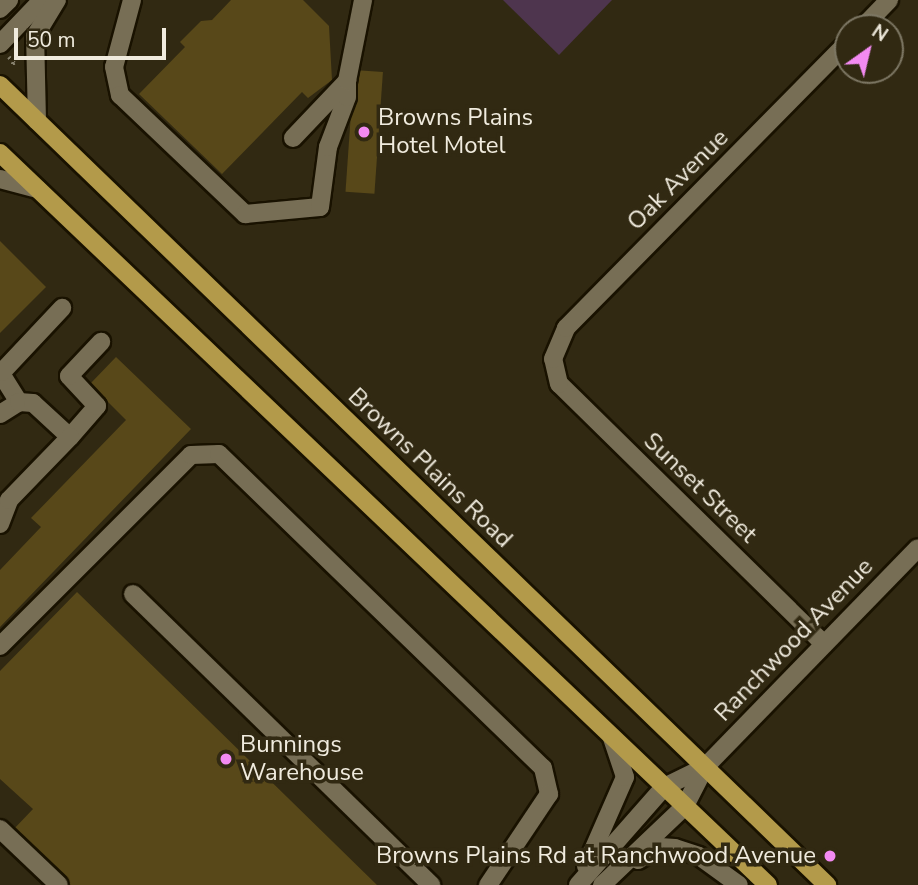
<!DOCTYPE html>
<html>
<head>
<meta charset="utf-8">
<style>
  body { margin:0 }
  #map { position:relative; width:918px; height:885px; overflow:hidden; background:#312912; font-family:"Nunito Sans",sans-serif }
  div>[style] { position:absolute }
  .green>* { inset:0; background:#4e354e }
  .building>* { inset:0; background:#584819; transform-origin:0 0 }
  .path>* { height:3.5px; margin-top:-1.75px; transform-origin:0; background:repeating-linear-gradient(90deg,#87816e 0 2px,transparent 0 7px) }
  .roads { filter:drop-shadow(2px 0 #191200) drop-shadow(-2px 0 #191200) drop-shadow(0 2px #191200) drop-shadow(0 -2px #191200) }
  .minor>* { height:18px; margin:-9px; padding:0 9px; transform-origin:9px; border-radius:9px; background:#776e55 }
  .major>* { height:18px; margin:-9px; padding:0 9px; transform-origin:9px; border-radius:9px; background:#b39a4a }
  .dots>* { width:19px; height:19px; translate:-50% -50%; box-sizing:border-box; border:4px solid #312912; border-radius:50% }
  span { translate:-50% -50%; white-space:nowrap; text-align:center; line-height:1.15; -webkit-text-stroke:7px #312912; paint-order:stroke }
  .poi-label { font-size:24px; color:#f0ebde }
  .left { translate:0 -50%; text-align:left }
  .right { translate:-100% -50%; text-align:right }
  .street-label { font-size:24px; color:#f0ebde }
  .north { position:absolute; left:834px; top:14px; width:70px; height:70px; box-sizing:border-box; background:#312912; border:2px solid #7d7764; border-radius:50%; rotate:34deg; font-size:19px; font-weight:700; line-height:28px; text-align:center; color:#f0ebde }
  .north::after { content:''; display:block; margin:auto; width:24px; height:32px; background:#f38af2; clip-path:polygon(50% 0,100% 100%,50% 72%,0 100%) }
  .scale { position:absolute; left:14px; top:28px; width:152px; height:32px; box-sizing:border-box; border:4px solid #f0ebde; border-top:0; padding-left:9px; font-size:21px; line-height:24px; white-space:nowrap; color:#f0ebde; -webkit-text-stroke:5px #312912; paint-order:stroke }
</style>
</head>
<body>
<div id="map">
  <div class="green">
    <i style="clip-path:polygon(503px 0,612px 0,559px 55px)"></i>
  </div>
  <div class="building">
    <i style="clip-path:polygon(231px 0,303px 0,329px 26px,332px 80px,308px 98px,302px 92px,222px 174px,139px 94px,185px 47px,180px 42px,201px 21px,212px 20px)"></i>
    <i style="left:354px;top:70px;width:29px;height:122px;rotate:4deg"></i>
    <i style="clip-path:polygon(0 241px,46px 287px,0 333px)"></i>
    <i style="clip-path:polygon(116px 357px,191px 429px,0 627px,0 570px,41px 527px,31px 518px,126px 420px,90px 384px)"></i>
    <i style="clip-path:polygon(77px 592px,377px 885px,66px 885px,11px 832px,33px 809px,0 779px,0 671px)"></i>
  </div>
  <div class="path">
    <i style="left:9px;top:57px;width:8px;rotate:50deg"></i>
    <i style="left:14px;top:63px;width:6px;rotate:121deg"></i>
  </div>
  <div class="roads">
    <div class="minor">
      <i style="left:132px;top:0;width:69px;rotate:105deg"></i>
      <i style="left:114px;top:67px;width:29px;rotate:78deg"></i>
      <i style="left:120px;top:95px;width:173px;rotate:43.6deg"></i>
      <i style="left:245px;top:214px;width:75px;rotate:-5.3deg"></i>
      <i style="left:320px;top:207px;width:61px;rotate:-82.4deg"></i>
      <i style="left:328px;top:147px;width:53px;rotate:-69.2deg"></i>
      <i style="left:347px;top:97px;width:16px;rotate:-90deg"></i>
      <i style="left:0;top:9px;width:13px;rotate:-45deg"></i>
      <i style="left:862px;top:28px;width:39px;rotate:-46deg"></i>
      <i style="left:0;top:44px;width:61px;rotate:-46.3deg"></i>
      <i style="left:37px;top:121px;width:85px;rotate:-91.3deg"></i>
      <i style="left:35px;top:36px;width:42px;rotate:-58.6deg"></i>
      <i style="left:293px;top:138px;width:79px;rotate:-46.5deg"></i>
      <i style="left:347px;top:81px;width:83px;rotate:-78.8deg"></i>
      <i style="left:0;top:179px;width:39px;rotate:15deg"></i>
      <i style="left:0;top:372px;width:36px;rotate:58deg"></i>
      <i style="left:2px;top:372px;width:88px;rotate:-46.8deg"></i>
      <i style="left:0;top:414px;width:22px;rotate:-32deg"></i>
      <i style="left:19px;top:402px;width:14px;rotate:4deg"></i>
      <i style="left:33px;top:403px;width:50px;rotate:42.6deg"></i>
      <i style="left:70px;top:437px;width:41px;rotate:-48.9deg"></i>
      <i style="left:97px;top:406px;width:41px;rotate:-133deg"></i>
      <i style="left:69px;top:376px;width:47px;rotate:-46.7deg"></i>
      <i style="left:0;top:524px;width:26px;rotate:-69deg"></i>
      <i style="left:9px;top:500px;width:88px;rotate:-45.9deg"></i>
      <i style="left:133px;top:594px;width:417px;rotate:44.3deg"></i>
      <i style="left:824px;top:644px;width:371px;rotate:-135.5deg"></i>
      <i style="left:559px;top:384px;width:26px;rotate:-103deg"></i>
      <i style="left:553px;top:359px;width:34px;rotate:-67deg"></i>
      <i style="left:566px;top:328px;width:402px;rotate:-45.4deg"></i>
      <i style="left:0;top:646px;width:270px;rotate:-45deg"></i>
      <i style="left:191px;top:455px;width:28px;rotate:-2deg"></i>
      <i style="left:219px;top:454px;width:451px;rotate:44.1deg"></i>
      <i style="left:543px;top:768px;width:27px;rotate:77deg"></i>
      <i style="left:549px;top:794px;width:110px;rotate:123.8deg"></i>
      <i style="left:0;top:829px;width:81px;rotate:43.5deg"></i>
      <i style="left:638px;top:860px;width:26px;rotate:-31deg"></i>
      <i style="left:660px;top:847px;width:15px;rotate:4deg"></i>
      <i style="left:675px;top:848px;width:25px;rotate:18deg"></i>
      <i style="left:699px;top:856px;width:49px;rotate:35.9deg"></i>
      <i style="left:586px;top:866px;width:97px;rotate:-66.3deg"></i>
      <i style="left:625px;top:777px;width:41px;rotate:-108.4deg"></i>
      <i style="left:578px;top:885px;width:130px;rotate:-48.7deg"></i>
      <i style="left:664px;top:787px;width:46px;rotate:-26deg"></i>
      <i style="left:602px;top:885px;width:115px;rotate:-43.6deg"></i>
      <i style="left:685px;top:806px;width:44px;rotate:-62.9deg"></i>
      <i style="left:705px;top:767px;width:305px;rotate:-45.8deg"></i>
    </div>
    <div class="major">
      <i style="left:0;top:85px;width:1151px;rotate:44.05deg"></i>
      <i style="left:0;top:153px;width:1061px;rotate:43.63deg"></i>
    </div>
  </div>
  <div class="dots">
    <i style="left:364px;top:132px;background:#f38af2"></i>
    <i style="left:226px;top:759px;background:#f38af2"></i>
    <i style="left:830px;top:856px;background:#f38af2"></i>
  </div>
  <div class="poi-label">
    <span class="left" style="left:378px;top:132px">Browns Plains<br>Hotel Motel</span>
    <span class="left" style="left:240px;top:759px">Bunnings<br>Warehouse</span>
    <span class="right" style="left:816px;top:856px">Browns Plains Rd at Ranchwood Avenue</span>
  </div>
  <div class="street-label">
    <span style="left:678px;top:180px;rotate:-45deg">Oak Avenue</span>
    <span style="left:430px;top:468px;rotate:44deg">Browns Plains Road</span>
    <span style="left:700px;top:488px;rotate:44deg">Sunset Street</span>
    <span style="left:794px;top:640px;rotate:-46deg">Ranchwood Avenue</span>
  </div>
  <div class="north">N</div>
  <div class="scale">50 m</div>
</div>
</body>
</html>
